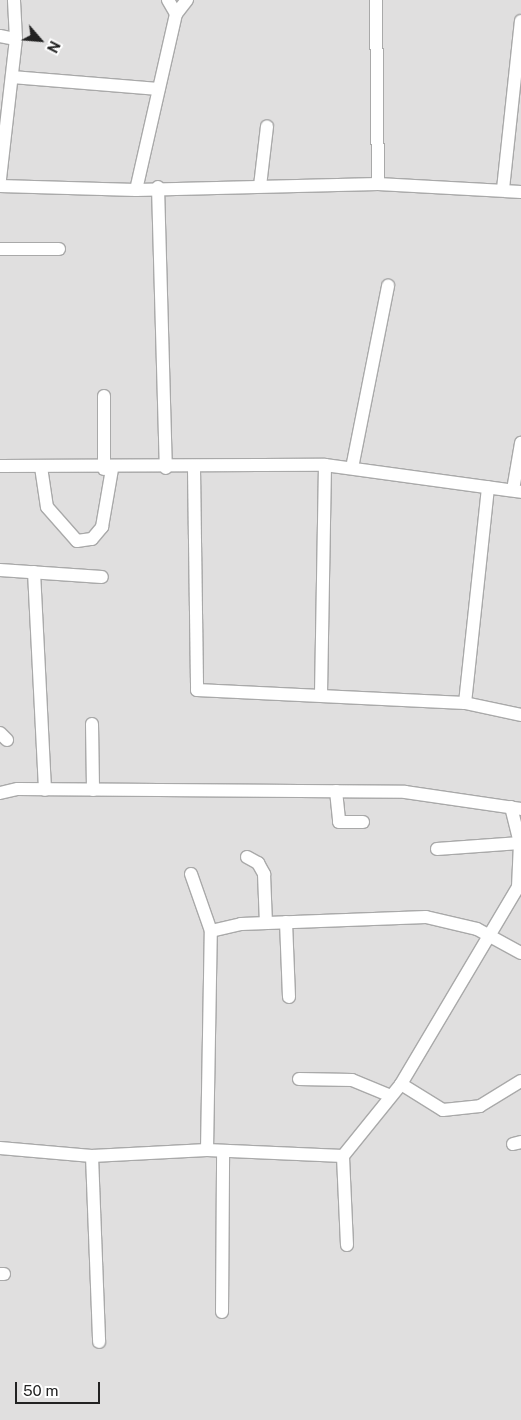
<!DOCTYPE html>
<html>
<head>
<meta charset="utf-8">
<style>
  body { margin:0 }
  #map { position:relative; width:521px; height:1420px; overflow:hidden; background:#f2efe9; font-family:"Public Sans",sans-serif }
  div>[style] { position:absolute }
  .residential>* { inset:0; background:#e0dfdf; transform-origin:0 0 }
  .roads { filter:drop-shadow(1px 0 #a9a9a9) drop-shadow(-1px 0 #a9a9a9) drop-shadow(0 1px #a9a9a9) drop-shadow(0 -1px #a9a9a9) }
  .minor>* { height:12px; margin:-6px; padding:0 6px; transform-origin:6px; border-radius:6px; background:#fff }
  span { translate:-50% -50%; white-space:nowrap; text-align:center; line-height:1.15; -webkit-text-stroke:5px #fff; paint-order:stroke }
  .north { position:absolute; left:15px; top:15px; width:50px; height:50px; -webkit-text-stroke:4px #fff; paint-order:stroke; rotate:117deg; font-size:14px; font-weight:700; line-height:20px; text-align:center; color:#222 }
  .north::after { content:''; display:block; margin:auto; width:18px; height:22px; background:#222; clip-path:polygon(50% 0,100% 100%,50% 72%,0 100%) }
  .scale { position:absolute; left:15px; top:1382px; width:85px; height:22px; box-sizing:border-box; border:2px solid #222; border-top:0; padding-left:6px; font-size:15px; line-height:18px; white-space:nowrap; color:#222; -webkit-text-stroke:4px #fff; paint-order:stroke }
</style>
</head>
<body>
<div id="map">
  <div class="residential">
    <i style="left:0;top:0;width:521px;height:1420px"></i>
  </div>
  <div class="roads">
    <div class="minor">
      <i style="left:168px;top:0;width:16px;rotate:60deg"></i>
      <i style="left:376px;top:0;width:184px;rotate:89.4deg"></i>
      <i style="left:0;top:36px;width:16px;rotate:11deg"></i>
      <i style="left:12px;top:77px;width:147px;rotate:4.7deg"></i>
      <i style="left:0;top:179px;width:141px;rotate:-83.5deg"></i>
      <i style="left:16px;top:39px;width:39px;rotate:-93deg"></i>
      <i style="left:0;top:186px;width:136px;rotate:1.7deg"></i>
      <i style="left:136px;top:190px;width:242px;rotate:-1.4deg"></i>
      <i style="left:378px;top:184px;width:143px;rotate:3.2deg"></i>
      <i style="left:260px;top:186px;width:60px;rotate:-83.3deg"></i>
      <i style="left:158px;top:187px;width:281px;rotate:88.4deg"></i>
      <i style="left:503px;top:189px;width:169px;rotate:-83.9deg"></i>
      <i style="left:136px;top:190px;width:180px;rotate:-77.2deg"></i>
      <i style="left:176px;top:14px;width:18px;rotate:-52deg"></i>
      <i style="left:0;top:249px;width:59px"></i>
      <i style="left:0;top:466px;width:325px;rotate:-0.2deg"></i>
      <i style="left:325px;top:465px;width:198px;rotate:7.8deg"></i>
      <i style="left:41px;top:467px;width:40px;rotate:81.5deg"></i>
      <i style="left:47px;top:507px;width:45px;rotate:48.6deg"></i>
      <i style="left:77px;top:541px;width:15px;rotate:-8deg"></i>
      <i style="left:92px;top:539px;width:16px;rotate:-50deg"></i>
      <i style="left:102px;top:527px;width:59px;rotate:-80.2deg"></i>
      <i style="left:352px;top:468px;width:186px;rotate:-78.8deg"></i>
      <i style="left:104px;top:469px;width:73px;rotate:-90deg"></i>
      <i style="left:194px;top:469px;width:221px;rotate:89.2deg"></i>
      <i style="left:197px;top:690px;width:268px;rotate:2.8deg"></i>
      <i style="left:465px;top:703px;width:57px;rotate:12.1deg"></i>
      <i style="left:513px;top:490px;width:48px;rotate:-80.3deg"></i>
      <i style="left:0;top:570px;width:102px;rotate:3.9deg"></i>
      <i style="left:34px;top:572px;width:218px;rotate:87.1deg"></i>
      <i style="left:321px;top:694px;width:229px;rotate:-89deg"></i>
      <i style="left:465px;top:703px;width:217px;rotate:-83.9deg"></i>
      <i style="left:92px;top:724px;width:66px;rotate:89.1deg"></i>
      <i style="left:0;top:733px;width:10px;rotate:45deg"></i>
      <i style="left:336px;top:791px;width:31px;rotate:84deg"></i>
      <i style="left:339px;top:822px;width:24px"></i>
      <i style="left:0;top:793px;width:18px;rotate:-13deg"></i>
      <i style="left:18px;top:789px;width:387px;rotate:0.4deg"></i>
      <i style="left:405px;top:792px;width:117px;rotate:8.3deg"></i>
      <i style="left:437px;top:849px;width:83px;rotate:-4.1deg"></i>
      <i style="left:247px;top:857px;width:13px;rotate:29deg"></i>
      <i style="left:258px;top:863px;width:13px;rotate:61deg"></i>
      <i style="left:264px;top:874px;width:49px;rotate:87.7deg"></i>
      <i style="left:191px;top:874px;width:60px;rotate:70.7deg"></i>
      <i style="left:286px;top:922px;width:75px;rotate:87.7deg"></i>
      <i style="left:299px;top:1079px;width:53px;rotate:1.1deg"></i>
      <i style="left:352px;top:1080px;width:42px;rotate:22.3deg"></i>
      <i style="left:401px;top:1084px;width:49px;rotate:31.8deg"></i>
      <i style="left:443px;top:1110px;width:37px;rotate:-6deg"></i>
      <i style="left:480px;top:1106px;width:48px;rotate:-31.4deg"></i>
      <i style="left:513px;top:1144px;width:8px;rotate:-14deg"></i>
      <i style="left:0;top:1148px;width:92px;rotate:5deg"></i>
      <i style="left:92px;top:1156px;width:115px;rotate:-3deg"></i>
      <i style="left:207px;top:1150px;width:136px;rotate:2.5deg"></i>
      <i style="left:207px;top:1150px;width:219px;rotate:-89deg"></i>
      <i style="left:211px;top:931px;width:31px;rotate:-13deg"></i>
      <i style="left:241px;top:924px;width:185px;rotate:-2.2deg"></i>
      <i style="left:426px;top:917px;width:52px;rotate:13.2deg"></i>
      <i style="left:477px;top:929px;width:50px;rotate:28.6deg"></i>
      <i style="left:92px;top:1156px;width:186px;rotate:87.8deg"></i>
      <i style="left:347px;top:1245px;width:89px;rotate:-92.6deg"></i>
      <i style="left:343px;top:1156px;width:92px;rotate:-51.1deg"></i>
      <i style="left:401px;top:1084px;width:229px;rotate:-59.3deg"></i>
      <i style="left:518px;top:887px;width:44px;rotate:-87.4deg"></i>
      <i style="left:520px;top:843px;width:37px;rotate:-104deg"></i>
      <i style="left:0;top:1274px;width:4px"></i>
      <i style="left:222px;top:1312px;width:159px;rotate:-89.6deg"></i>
    </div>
  </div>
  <div class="north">N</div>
  <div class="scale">50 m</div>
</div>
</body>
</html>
